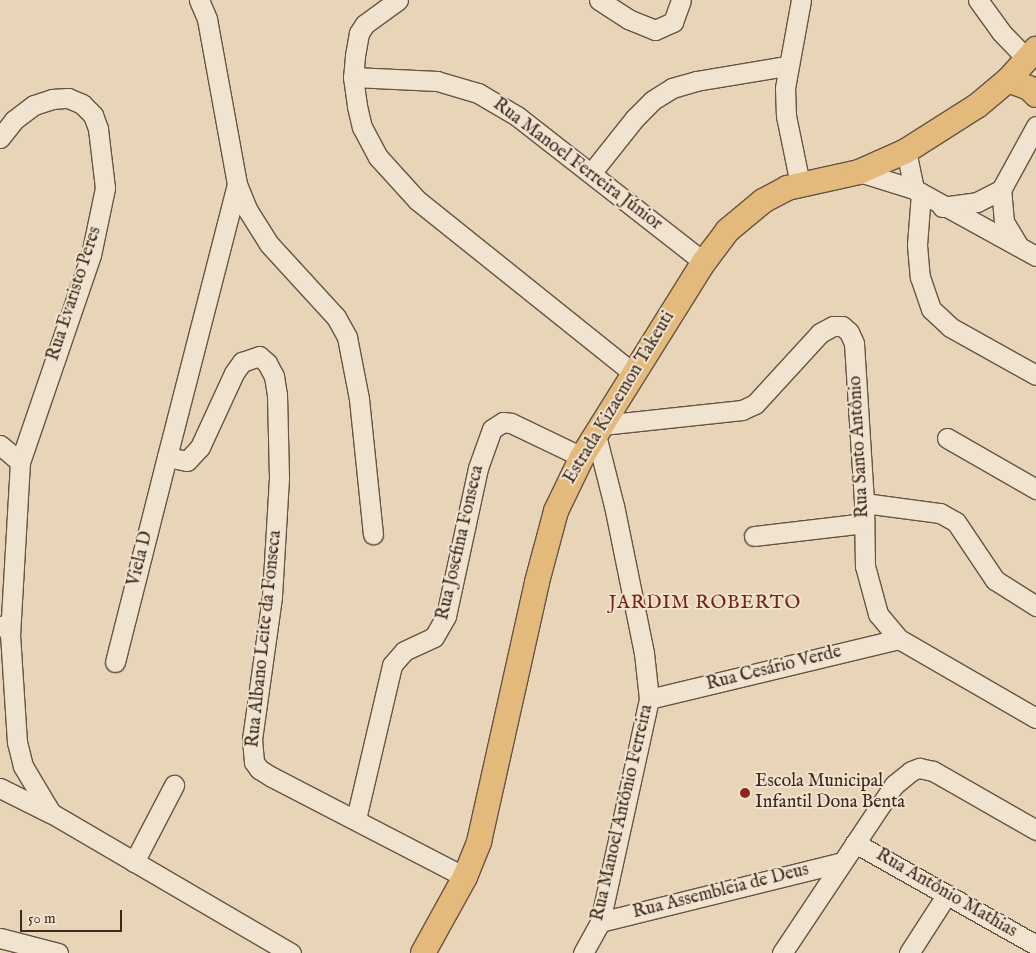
<!DOCTYPE html>
<html>
<head>
<meta charset="utf-8">
<style>
  body { margin:0 }
  #map { position:relative; width:1036px; height:953px; overflow:hidden; background:#e8d4b7; font-family:"IM FELL English",serif }
  div>[style] { position:absolute }
  .roads { filter:drop-shadow(1px 0 #675444) drop-shadow(-1px 0 #675444) drop-shadow(0 1px #675444) drop-shadow(0 -1px #675444) }
  .minor>* { height:19px; margin:-9.5px; padding:0 9.5px; transform-origin:9.5px; border-radius:9.5px; background:#f0e3d0 }
  .major>* { height:24px; margin:-12px; padding:0 12px; transform-origin:12px; border-radius:12px; background:#e4ba7c }
  .dots>* { width:14px; height:14px; translate:-50% -50%; box-sizing:border-box; border:2px solid #f0e3d0; border-radius:50% }
  span { translate:-50% -50%; white-space:nowrap; text-align:center; line-height:1.15; -webkit-text-stroke:4px #f0e3d0; paint-order:stroke }
  .street-label { font-size:18px; color:#3c291e }
  .poi-label { font-size:18px; color:#3c291e }
  .left { translate:0 -50%; text-align:left }
  .neighbourhood-label { font-size:19px; color:#7a1f14; letter-spacing:1px }
  .scale { position:absolute; left:20px; top:910px; width:102px; height:22px; box-sizing:border-box; border:2px solid #3c291e; border-top:0; padding-left:6px; font-size:15px; line-height:18px; white-space:nowrap; color:#3c291e; -webkit-text-stroke:4px #f0e3d0; paint-order:stroke }
</style>
</head>
<body>
<div id="map">
  <div class="roads">
    <div class="minor">
      <i style="left:199px;top:0;width:21px;rotate:67deg"></i>
      <i style="left:207px;top:19px;width:168px;rotate:79.7deg"></i>
      <i style="left:237px;top:184px;width:27px;rotate:68deg"></i>
      <i style="left:247px;top:209px;width:41px;rotate:57.8deg"></i>
      <i style="left:269px;top:244px;width:99px;rotate:47.5deg"></i>
      <i style="left:336px;top:317px;width:23px;rotate:61deg"></i>
      <i style="left:347px;top:337px;width:63px;rotate:79deg"></i>
      <i style="left:359px;top:399px;width:136px;rotate:84.1deg"></i>
      <i style="left:398px;top:0;width:41px;rotate:144deg"></i>
      <i style="left:365px;top:24px;width:11px;rotate:124deg"></i>
      <i style="left:359px;top:33px;width:23px;rotate:100deg"></i>
      <i style="left:355px;top:56px;width:21px;rotate:95deg"></i>
      <i style="left:353px;top:77px;width:29px;rotate:82deg"></i>
      <i style="left:357px;top:106px;width:22px;rotate:77deg"></i>
      <i style="left:362px;top:127px;width:34px;rotate:62deg"></i>
      <i style="left:378px;top:157px;width:58px;rotate:47.8deg"></i>
      <i style="left:417px;top:200px;width:275px;rotate:38.7deg"></i>
      <i style="left:599px;top:0;width:35px;rotate:33deg"></i>
      <i style="left:628px;top:19px;width:29px;rotate:22deg"></i>
      <i style="left:655px;top:30px;width:20px;rotate:-24deg"></i>
      <i style="left:673px;top:22px;width:23px;rotate:-70deg"></i>
      <i style="left:978px;top:0;width:39px;rotate:54deg"></i>
      <i style="left:1001px;top:32px;width:37px;rotate:46deg"></i>
      <i style="left:353px;top:77px;width:84px;rotate:2.7deg"></i>
      <i style="left:437px;top:81px;width:43px;rotate:16.3deg"></i>
      <i style="left:478px;top:93px;width:45px;rotate:30.5deg"></i>
      <i style="left:517px;top:116px;width:237px;rotate:38deg"></i>
      <i style="left:0;top:138px;width:23px;rotate:-52deg"></i>
      <i style="left:14px;top:120px;width:25px;rotate:-37deg"></i>
      <i style="left:34px;top:105px;width:19px;rotate:-18deg"></i>
      <i style="left:52px;top:99px;width:16px;rotate:-4deg"></i>
      <i style="left:68px;top:98px;width:15px;rotate:23deg"></i>
      <i style="left:82px;top:104px;width:16px;rotate:45deg"></i>
      <i style="left:93px;top:115px;width:15px;rotate:70deg"></i>
      <i style="left:98px;top:129px;width:59px;rotate:83.2deg"></i>
      <i style="left:105px;top:188px;width:68px;rotate:101.8deg"></i>
      <i style="left:91px;top:255px;width:219px;rotate:108.9deg"></i>
      <i style="left:20px;top:462px;width:172px;rotate:93.3deg"></i>
      <i style="left:906px;top:151px;width:39px;rotate:78deg"></i>
      <i style="left:592px;top:172px;width:69px;rotate:-51.5deg"></i>
      <i style="left:635px;top:118px;width:25px;rotate:-45deg"></i>
      <i style="left:653px;top:100px;width:22px;rotate:-32deg"></i>
      <i style="left:672px;top:88px;width:25px;rotate:-16deg"></i>
      <i style="left:696px;top:81px;width:92px;rotate:-9.4deg"></i>
      <i style="left:859px;top:172px;width:58px;rotate:17.2deg"></i>
      <i style="left:914px;top:189px;width:139px;rotate:28.8deg"></i>
      <i style="left:237px;top:184px;width:282px;rotate:104.4deg"></i>
      <i style="left:167px;top:457px;width:20px;rotate:11deg"></i>
      <i style="left:187px;top:461px;width:19px;rotate:-47deg"></i>
      <i style="left:200px;top:447px;width:81px;rotate:-65.3deg"></i>
      <i style="left:234px;top:373px;width:14px;rotate:-54deg"></i>
      <i style="left:242px;top:362px;width:18px;rotate:-19deg"></i>
      <i style="left:259px;top:356px;width:11px;rotate:41deg"></i>
      <i style="left:267px;top:363px;width:15px;rotate:62deg"></i>
      <i style="left:274px;top:376px;width:19px;rotate:81deg"></i>
      <i style="left:277px;top:395px;width:83px;rotate:88.6deg"></i>
      <i style="left:279px;top:478px;width:119px;rotate:93.4deg"></i>
      <i style="left:272px;top:597px;width:143px;rotate:98deg"></i>
      <i style="left:252px;top:739px;width:23px;rotate:85deg"></i>
      <i style="left:254px;top:762px;width:9px;rotate:54deg"></i>
      <i style="left:259px;top:769px;width:15px;rotate:32deg"></i>
      <i style="left:272px;top:777px;width:217px;rotate:27.4deg"></i>
      <i style="left:800px;top:184px;width:69px;rotate:-101.6deg"></i>
      <i style="left:786px;top:116px;width:28px;rotate:-92deg"></i>
      <i style="left:785px;top:88px;width:89px;rotate:-79.7deg"></i>
      <i style="left:921px;top:193px;width:52px;rotate:94.4deg"></i>
      <i style="left:917px;top:245px;width:32px;rotate:85deg"></i>
      <i style="left:920px;top:277px;width:34px;rotate:71deg"></i>
      <i style="left:931px;top:309px;width:26px;rotate:43deg"></i>
      <i style="left:950px;top:327px;width:98px;rotate:29.2deg"></i>
      <i style="left:942px;top:207px;width:35px;rotate:-8deg"></i>
      <i style="left:977px;top:202px;width:27px;rotate:-27deg"></i>
      <i style="left:1018px;top:245px;width:27px;rotate:-121deg"></i>
      <i style="left:1004px;top:222px;width:32px;rotate:-95deg"></i>
      <i style="left:1001px;top:190px;width:73px;rotate:-61.3deg"></i>
      <i style="left:602px;top:425px;width:141px;rotate:-6.1deg"></i>
      <i style="left:742px;top:410px;width:14px;rotate:-25deg"></i>
      <i style="left:755px;top:404px;width:96px;rotate:-47.5deg"></i>
      <i style="left:820px;top:333px;width:15px;rotate:-28deg"></i>
      <i style="left:833px;top:326px;width:9px"></i>
      <i style="left:842px;top:326px;width:9px;rotate:41deg"></i>
      <i style="left:849px;top:332px;width:12px;rotate:66deg"></i>
      <i style="left:854px;top:343px;width:160px;rotate:86.4deg"></i>
      <i style="left:864px;top:503px;width:63px;rotate:89.1deg"></i>
      <i style="left:865px;top:566px;width:50px;rotate:74.8deg"></i>
      <i style="left:878px;top:614px;width:33px;rotate:50deg"></i>
      <i style="left:899px;top:639px;width:158px;rotate:30deg"></i>
      <i style="left:947px;top:438px;width:103px;rotate:29.8deg"></i>
      <i style="left:0;top:445px;width:26px;rotate:40deg"></i>
      <i style="left:864px;top:503px;width:77px;rotate:7.5deg"></i>
      <i style="left:940px;top:513px;width:18px;rotate:29deg"></i>
      <i style="left:956px;top:522px;width:70px;rotate:56.1deg"></i>
      <i style="left:995px;top:580px;width:49px;rotate:32.4deg"></i>
      <i style="left:754px;top:536px;width:111px;rotate:-6.7deg"></i>
      <i style="left:4px;top:625px;width:11px;rotate:56deg"></i>
      <i style="left:10px;top:634px;width:108px;rotate:86.3deg"></i>
      <i style="left:17px;top:742px;width:25px;rotate:76deg"></i>
      <i style="left:23px;top:766px;width:55px;rotate:59.2deg"></i>
      <i style="left:51px;top:813px;width:278px;rotate:30.3deg"></i>
      <i style="left:115px;top:662px;width:211px;rotate:-75.8deg"></i>
      <i style="left:649px;top:699px;width:257px;rotate:-13.5deg"></i>
      <i style="left:0;top:788px;width:56px;rotate:26.6deg"></i>
      <i style="left:356px;top:819px;width:158px;rotate:-76.8deg"></i>
      <i style="left:392px;top:665px;width:18px;rotate:-49deg"></i>
      <i style="left:404px;top:651px;width:33px;rotate:-25deg"></i>
      <i style="left:434px;top:637px;width:24px;rotate:-60deg"></i>
      <i style="left:446px;top:616px;width:151px;rotate:-77.8deg"></i>
      <i style="left:478px;top:468px;width:41px;rotate:-70.3deg"></i>
      <i style="left:492px;top:429px;width:13px;rotate:-32deg"></i>
      <i style="left:503px;top:422px;width:8px;rotate:7deg"></i>
      <i style="left:511px;top:423px;width:79px;rotate:25.6deg"></i>
      <i style="left:855px;top:843px;width:208px;rotate:29.4deg"></i>
      <i style="left:134px;top:862px;width:87px;rotate:-62.5deg"></i>
      <i style="left:600px;top:922px;width:249px;rotate:-13.9deg"></i>
      <i style="left:0;top:938px;width:60px;rotate:14.5deg"></i>
      <i style="left:583px;top:953px;width:35px;rotate:-61deg"></i>
      <i style="left:600px;top:922px;width:228px;rotate:-77.6deg"></i>
      <i style="left:649px;top:699px;width:46px;rotate:-96.2deg"></i>
      <i style="left:644px;top:653px;width:150px;rotate:-101.5deg"></i>
      <i style="left:614px;top:506px;width:73px;rotate:-104.2deg"></i>
      <i style="left:782px;top:953px;width:202px;rotate:-56.3deg"></i>
      <i style="left:894px;top:785px;width:22px;rotate:-39deg"></i>
      <i style="left:911px;top:771px;width:9px;rotate:-21deg"></i>
      <i style="left:919px;top:768px;width:14px;rotate:12deg"></i>
      <i style="left:933px;top:771px;width:119px;rotate:29.8deg"></i>
      <i style="left:909px;top:953px;width:70px;rotate:-57.2deg"></i>
    </div>
    <div class="major">
      <i style="left:1008px;top:80px;width:22px;rotate:21deg"></i>
      <i style="left:1029px;top:88px;width:10px;rotate:45deg"></i>
      <i style="left:423px;top:953px;width:87px;rotate:-61.1deg"></i>
      <i style="left:465px;top:877px;width:38px;rotate:-68deg"></i>
      <i style="left:479px;top:842px;width:266px;rotate:-77.4deg"></i>
      <i style="left:537px;top:582px;width:73px;rotate:-75deg"></i>
      <i style="left:556px;top:511px;width:60px;rotate:-64.3deg"></i>
      <i style="left:582px;top:457px;width:230px;rotate:-58deg"></i>
      <i style="left:704px;top:262px;width:39px;rotate:-53deg"></i>
      <i style="left:727px;top:231px;width:47px;rotate:-39.8deg"></i>
      <i style="left:763px;top:201px;width:27px;rotate:-28deg"></i>
      <i style="left:787px;top:188px;width:74px;rotate:-12.5deg"></i>
      <i style="left:859px;top:172px;width:51px;rotate:-24.1deg"></i>
      <i style="left:906px;top:151px;width:84px;rotate:-32.4deg"></i>
      <i style="left:977px;top:106px;width:40px;rotate:-40deg"></i>
      <i style="left:1008px;top:80px;width:42px;rotate:-47.9deg"></i>
    </div>
  </div>
  <div class="dots">
    <i style="left:745px;top:793px;background:#8f2418"></i>
  </div>
  <div class="street-label">
    <span style="left:577px;top:165px;rotate:37deg">Rua Manoel Ferreira Júnior</span>
    <span style="left:75px;top:294px;rotate:-72deg">Rua Evaristo Peres</span>
    <span style="left:620px;top:398px;rotate:-59deg">Estrada Kizaemon Takeuti</span>
    <span style="left:860px;top:447px;rotate:-93deg">Rua Santo Antônio</span>
    <span style="left:461px;top:543px;rotate:-77deg">Rua Josefina Fonseca</span>
    <span style="left:141px;top:559px;rotate:-76deg">Viela D</span>
    <span style="left:265px;top:639px;rotate:-84deg">Rua Albano Leite da Fonseca</span>
    <span style="left:774px;top:669px;rotate:-14deg">Rua Cesário Verde</span>
    <span style="left:623px;top:813px;rotate:-77deg">Rua Manoel Antônio Ferreira</span>
    <span style="left:721px;top:892px;rotate:-14deg">Rua Assembleia de Deus</span>
    <span style="left:946px;top:894px;rotate:30deg">Rua Antônio Mathias</span>
  </div>
  <div class="poi-label">
    <span class="left" style="left:755px;top:793px">Escola Municipal<br>Infantil Dona Benta</span>
  </div>
  <div class="neighbourhood-label">
    <span style="left:705px;top:604px">JARDIM ROBERTO</span>
  </div>
  <div class="scale">50 m</div>
</div>
</body>
</html>
